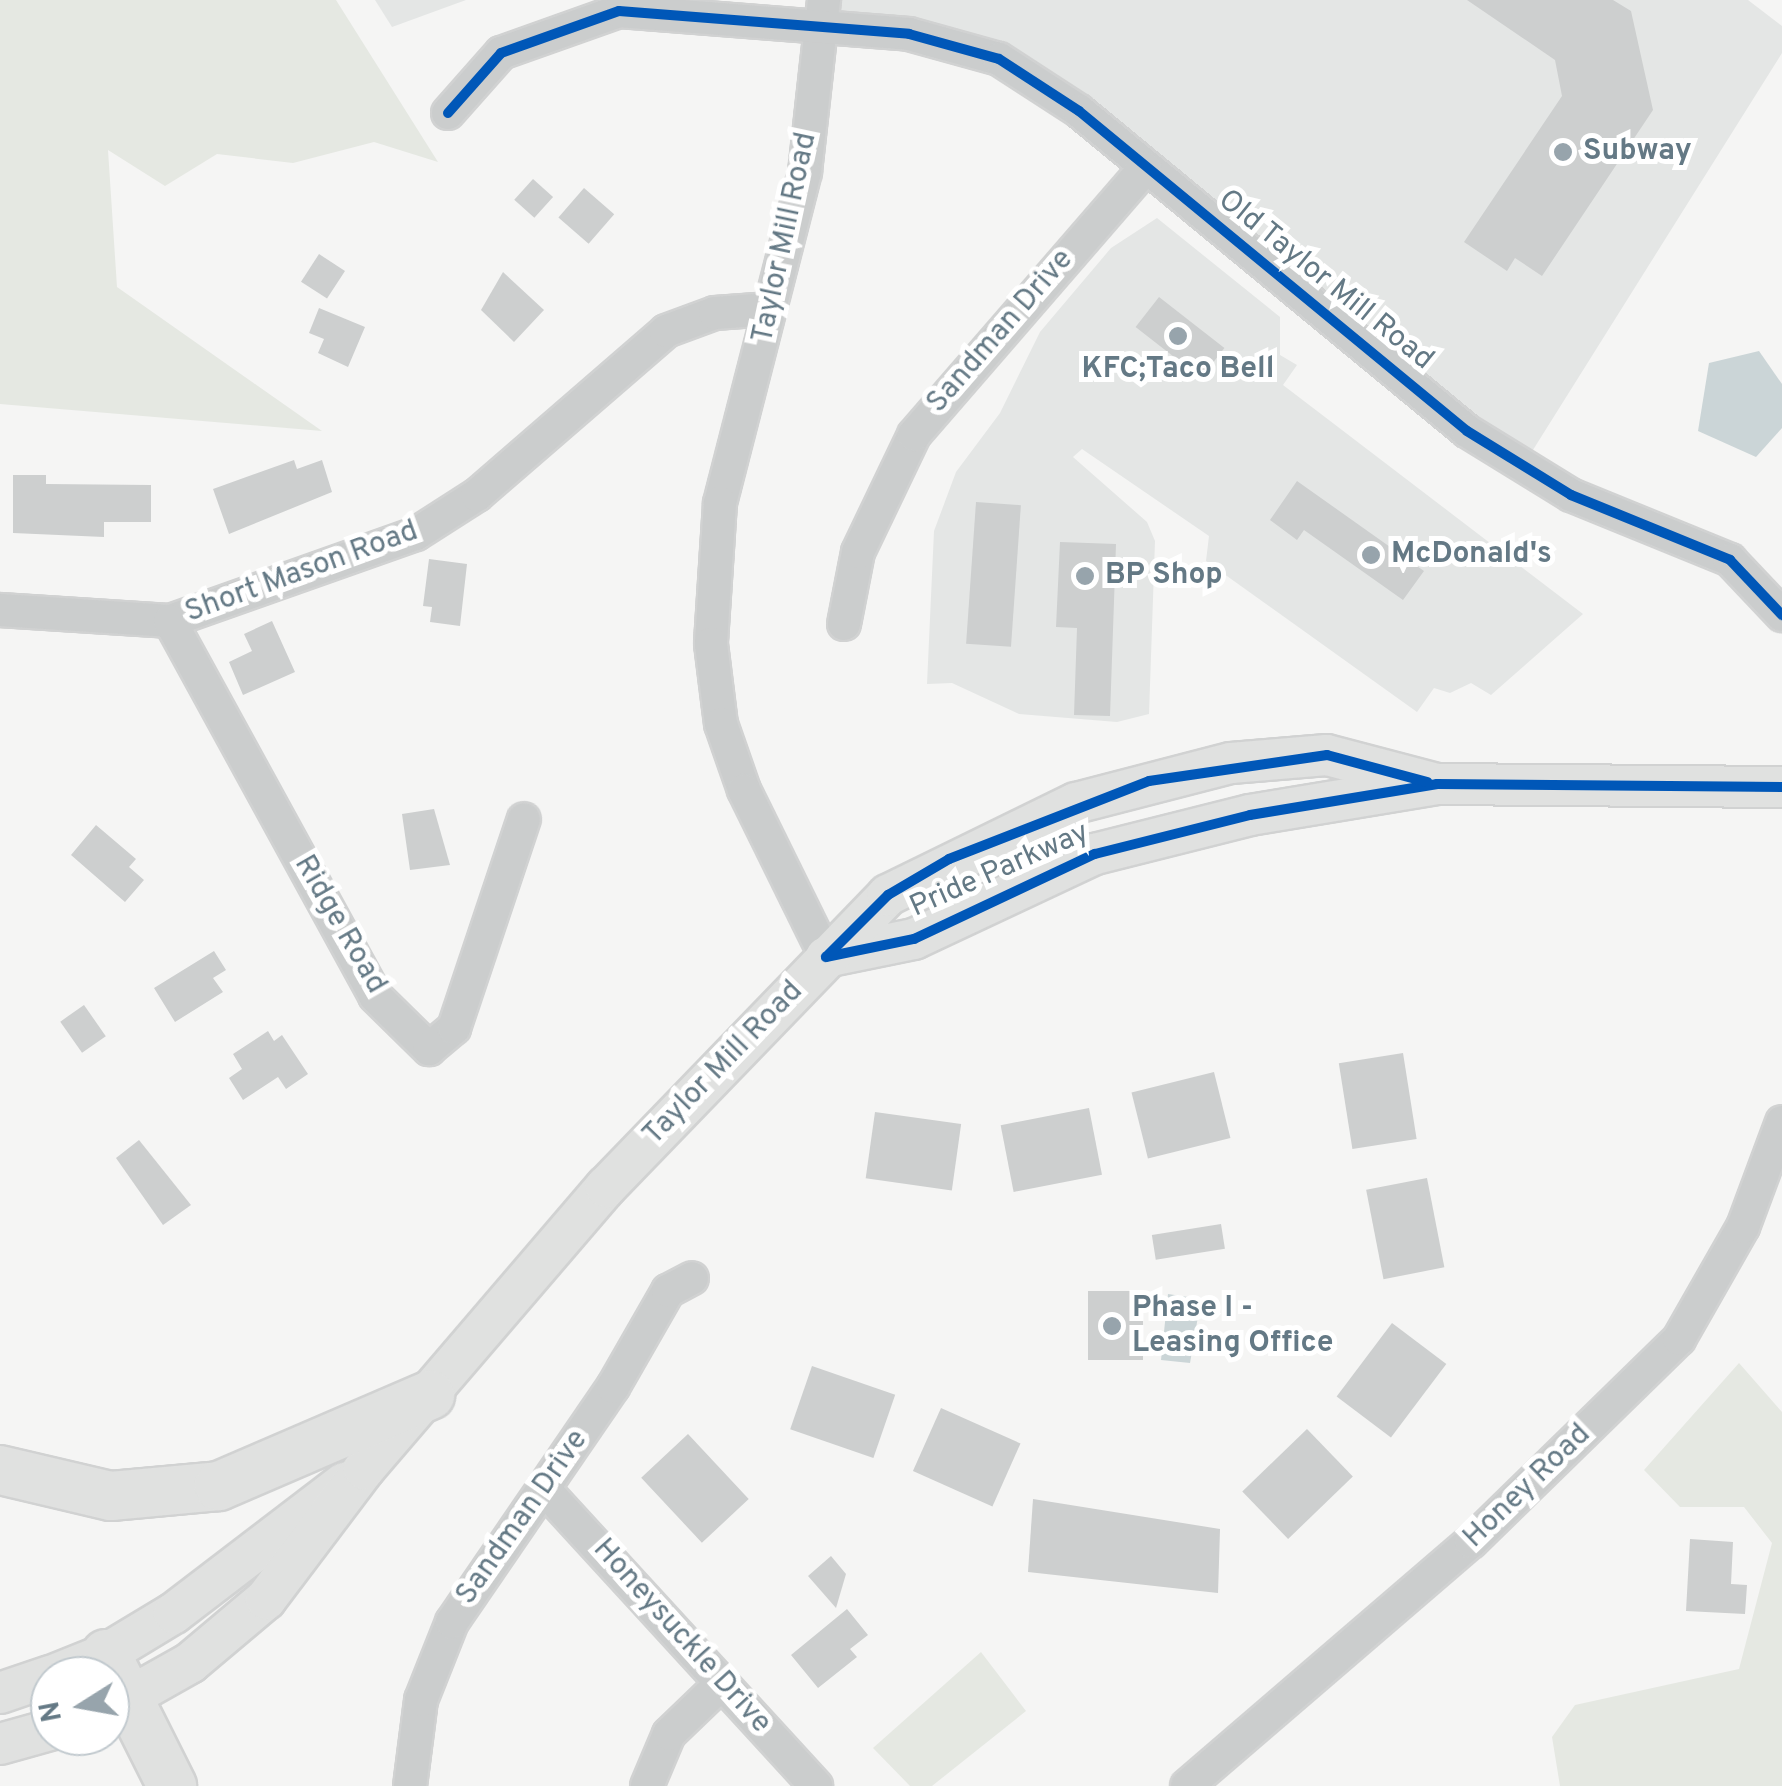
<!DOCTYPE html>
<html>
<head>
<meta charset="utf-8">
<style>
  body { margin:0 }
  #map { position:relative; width:1782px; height:1786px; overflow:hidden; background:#f5f5f4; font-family:Overpass,sans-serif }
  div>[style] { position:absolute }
  .built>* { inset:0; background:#e4e6e5 }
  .green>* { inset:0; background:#e5e8e2 }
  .water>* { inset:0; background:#cbd5d7 }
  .building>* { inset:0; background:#cdcfcf; transform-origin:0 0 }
  .roads { filter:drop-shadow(2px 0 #d1d2d2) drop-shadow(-2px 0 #d1d2d2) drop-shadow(0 2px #d1d2d2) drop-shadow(0 -2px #d1d2d2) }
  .minor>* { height:32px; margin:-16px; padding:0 16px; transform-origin:16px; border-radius:16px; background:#cbcdcd }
  .major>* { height:40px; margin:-20px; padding:0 20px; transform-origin:20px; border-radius:20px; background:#e0e1e0 }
  .highway>* { height:48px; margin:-24px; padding:0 24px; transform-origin:24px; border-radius:24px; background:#e0e1e0 }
  .cycleway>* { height:10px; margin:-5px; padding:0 5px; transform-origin:5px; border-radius:5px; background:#0057b8 }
  .dots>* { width:28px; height:28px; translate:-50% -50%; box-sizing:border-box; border:5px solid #fff; border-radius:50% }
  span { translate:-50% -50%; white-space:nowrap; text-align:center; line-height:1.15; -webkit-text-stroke:10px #fff; paint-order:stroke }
  .poi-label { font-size:30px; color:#647985; font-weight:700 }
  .left { translate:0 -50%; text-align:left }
  .street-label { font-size:30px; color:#647985 }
  .north { position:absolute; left:30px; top:1656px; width:100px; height:100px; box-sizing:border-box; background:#fff; border:2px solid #c1c9ce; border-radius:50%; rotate:259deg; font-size:28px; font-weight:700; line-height:40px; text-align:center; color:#647985 }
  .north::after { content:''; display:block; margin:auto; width:35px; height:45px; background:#97a4ac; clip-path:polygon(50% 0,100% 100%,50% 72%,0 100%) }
</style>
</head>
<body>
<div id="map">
  <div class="built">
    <i style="clip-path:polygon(375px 0,466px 0,392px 27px)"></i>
    <i style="clip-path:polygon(824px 0,1748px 0,1782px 26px,1782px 53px,1521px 469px,999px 59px,820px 31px)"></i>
    <i style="clip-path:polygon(1157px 218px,1280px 317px,1280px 355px,1297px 365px,1283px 385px,1583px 614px,1491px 695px,1471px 683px,1450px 693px,1434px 688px,1417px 712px,1206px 561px,1209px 536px,1082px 449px,1073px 457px,1147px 522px,1155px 541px,1149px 714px,1117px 722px,1019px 714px,952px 683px,927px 684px,934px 531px,956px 472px,1000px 413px,1040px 332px,1111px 248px)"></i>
  </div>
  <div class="green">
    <i style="clip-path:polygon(0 0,336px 0,438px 162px,374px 142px,293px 163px,217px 154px,165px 186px,108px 150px,117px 287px,322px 431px,0 404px)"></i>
    <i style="clip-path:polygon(1739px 1363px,1782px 1412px,1782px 1786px,1560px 1786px,1552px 1737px,1575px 1705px,1739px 1669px,1772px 1543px,1744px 1507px,1680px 1507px,1644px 1470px)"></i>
    <i style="clip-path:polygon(981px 1652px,1026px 1711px,932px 1786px,910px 1786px,873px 1748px)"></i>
  </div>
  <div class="water">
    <i style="clip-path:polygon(1759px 351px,1782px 384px,1782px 428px,1756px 457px,1698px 431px,1709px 363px)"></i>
    <i style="clip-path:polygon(1168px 1294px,1201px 1299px,1190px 1363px,1161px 1360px)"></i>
  </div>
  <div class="building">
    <i style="clip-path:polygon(1467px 0,1613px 0,1631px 11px,1653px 110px,1542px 276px,1515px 258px,1507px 271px,1464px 242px,1562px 96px,1555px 60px)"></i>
    <i style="left:533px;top:179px;width:27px;height:28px;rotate:42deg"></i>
    <i style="left:584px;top:188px;width:40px;height:39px;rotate:41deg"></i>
    <i style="left:319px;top:254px;width:31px;height:33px;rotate:33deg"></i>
    <i style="clip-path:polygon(503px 272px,544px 310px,514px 342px,481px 310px)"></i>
    <i style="left:1159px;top:297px;width:83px;height:38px;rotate:38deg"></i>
    <i style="clip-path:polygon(319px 308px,365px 327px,348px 367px,318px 353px,324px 339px,309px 333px)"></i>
    <i style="clip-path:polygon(294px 460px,297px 469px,322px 460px,332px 492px,229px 534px,213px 489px)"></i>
    <i style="clip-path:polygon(13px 475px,46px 475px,46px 484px,151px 485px,151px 522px,104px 522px,104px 537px,13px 533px)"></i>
    <i style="clip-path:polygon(1297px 481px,1424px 571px,1403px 600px,1304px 530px,1297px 540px,1270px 520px)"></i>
    <i style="left:976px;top:502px;width:45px;height:142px;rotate:4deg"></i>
    <i style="clip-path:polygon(1060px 542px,1116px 544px,1110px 716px,1074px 715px,1077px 628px,1056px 627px)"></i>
    <i style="clip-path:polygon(429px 559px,467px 564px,460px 626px,430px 622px,432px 607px,423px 606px)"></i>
    <i style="clip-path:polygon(272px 621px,295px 672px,243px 695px,229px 662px,252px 651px,244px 634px)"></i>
    <i style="clip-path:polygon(434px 809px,450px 865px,410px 870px,402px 814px)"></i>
    <i style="clip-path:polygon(96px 825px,136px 859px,129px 867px,144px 880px,125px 902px,71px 855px)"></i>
    <i style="clip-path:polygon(214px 951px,226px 970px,213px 978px,223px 992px,175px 1022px,154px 988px)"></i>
    <i style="left:84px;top:1005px;width:38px;height:29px;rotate:55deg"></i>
    <i style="clip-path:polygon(268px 1031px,274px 1041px,282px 1035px,308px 1074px,286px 1089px,278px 1077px,243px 1100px,229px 1078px,242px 1069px,233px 1054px)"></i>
    <i style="left:1403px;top:1053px;width:87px;height:65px;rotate:81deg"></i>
    <i style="left:1214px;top:1072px;width:68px;height:85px;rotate:76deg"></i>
    <i style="left:1089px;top:1108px;width:68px;height:90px;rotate:79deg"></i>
    <i style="left:875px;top:1112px;width:87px;height:67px;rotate:8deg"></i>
    <i style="clip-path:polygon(139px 1140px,191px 1205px,163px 1225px,116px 1158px)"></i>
    <i style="left:1427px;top:1178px;width:91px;height:62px;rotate:79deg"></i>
    <i style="left:1221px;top:1224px;width:25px;height:70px;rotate:81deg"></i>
    <i style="left:1088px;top:1291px;width:55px;height:69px"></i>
    <i style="left:1392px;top:1323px;width:68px;height:92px;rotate:37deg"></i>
    <i style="left:812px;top:1366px;width:88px;height:67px;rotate:19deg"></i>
    <i style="left:941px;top:1408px;width:87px;height:69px;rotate:24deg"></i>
    <i style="left:1307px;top:1429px;width:66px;height:90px;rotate:46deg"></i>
    <i style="left:688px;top:1434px;width:89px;height:64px;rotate:47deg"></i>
    <i style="clip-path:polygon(1033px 1499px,1220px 1529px,1218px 1593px,1028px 1572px)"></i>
    <i style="clip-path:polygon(1690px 1539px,1733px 1542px,1731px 1584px,1747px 1585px,1745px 1614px,1686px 1611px)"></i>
    <i style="clip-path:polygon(831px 1556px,846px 1574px,836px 1608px,808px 1576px)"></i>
    <i style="clip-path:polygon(847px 1609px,868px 1635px,850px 1649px,857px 1657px,818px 1688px,791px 1655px)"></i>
  </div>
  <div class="roads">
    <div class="minor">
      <i style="left:824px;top:0;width:173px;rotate:96.3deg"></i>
      <i style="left:805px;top:172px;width:342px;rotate:104.4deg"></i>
      <i style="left:720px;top:503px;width:141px;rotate:93.7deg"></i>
      <i style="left:711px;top:644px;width:81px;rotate:82.9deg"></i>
      <i style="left:721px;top:724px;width:70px;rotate:70.8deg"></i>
      <i style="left:744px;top:790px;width:186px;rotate:63.8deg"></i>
      <i style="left:448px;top:113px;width:80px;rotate:-48.5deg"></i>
      <i style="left:501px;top:53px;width:125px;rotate:-19.6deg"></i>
      <i style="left:619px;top:11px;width:291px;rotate:4.5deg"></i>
      <i style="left:909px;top:34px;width:93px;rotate:15.5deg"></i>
      <i style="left:999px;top:59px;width:95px;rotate:33deg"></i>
      <i style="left:1079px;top:111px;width:503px;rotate:39.51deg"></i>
      <i style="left:1467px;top:431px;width:122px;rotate:31.6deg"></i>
      <i style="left:1571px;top:495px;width:172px;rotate:22.2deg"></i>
      <i style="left:1730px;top:560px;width:76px;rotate:46.6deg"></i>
      <i style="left:0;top:610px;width:170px;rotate:3.7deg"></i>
      <i style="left:170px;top:621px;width:261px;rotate:-19.5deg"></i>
      <i style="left:416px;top:534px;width:72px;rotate:-32.6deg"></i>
      <i style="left:477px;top:495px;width:250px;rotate:-40.9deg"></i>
      <i style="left:666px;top:331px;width:52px;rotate:-20.2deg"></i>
      <i style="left:715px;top:313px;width:55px;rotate:-4.2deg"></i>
      <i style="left:170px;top:621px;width:427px;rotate:61.3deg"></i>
      <i style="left:375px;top:996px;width:76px;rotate:44.5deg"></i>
      <i style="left:429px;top:1049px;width:33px;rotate:-40deg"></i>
      <i style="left:454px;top:1028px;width:220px;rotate:-71.5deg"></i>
      <i style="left:844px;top:624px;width:73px;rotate:-79deg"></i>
      <i style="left:858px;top:552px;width:130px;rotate:-64.4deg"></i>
      <i style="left:914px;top:435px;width:353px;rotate:-49.1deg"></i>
      <i style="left:544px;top:1489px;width:403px;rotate:47.5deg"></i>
      <i style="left:410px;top:1786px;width:87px;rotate:-82.7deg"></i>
      <i style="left:421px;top:1700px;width:84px;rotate:-68.3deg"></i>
      <i style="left:452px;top:1622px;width:285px;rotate:-55.6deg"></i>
      <i style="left:613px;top:1387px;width:111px;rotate:-60.2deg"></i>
      <i style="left:668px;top:1291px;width:27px;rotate:-28deg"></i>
      <i style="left:647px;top:1786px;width:56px;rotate:-67.1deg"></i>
      <i style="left:669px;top:1734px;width:74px;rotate:-43.9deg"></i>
      <i style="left:1187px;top:1786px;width:374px;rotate:-40.7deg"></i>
      <i style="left:1471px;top:1542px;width:291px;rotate:-44.3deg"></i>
      <i style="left:1679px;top:1339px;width:129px;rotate:-60.3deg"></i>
      <i style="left:1743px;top:1227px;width:112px;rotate:-69.6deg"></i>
    </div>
    <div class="major">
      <i style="left:826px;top:957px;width:90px;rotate:-11.6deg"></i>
      <i style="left:914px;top:939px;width:200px;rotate:-25.2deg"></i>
      <i style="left:1095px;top:854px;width:160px;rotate:-14.1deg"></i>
      <i style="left:1250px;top:815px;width:190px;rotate:-9.4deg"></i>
      <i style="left:1437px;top:784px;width:345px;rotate:0.5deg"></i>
      <i style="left:51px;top:1676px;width:59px;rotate:-21.8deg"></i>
      <i style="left:106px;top:1654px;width:79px;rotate:-31.1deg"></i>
      <i style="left:174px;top:1613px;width:214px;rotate:-37.4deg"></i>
      <i style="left:0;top:1693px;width:53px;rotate:-18.8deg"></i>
      <i style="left:110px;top:1708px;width:92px;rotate:-29.4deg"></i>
      <i style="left:190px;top:1663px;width:99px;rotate:-40.1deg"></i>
      <i style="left:266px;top:1599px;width:163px;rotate:-53deg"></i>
      <i style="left:364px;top:1469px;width:372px;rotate:-49.4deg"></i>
      <i style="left:606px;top:1187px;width:406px;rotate:-46deg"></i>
      <i style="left:888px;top:895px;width:209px;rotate:-26.1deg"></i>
      <i style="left:1076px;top:803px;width:160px;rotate:-14.5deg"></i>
      <i style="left:1231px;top:763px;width:96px;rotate:-4.8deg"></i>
      <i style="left:1327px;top:755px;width:114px;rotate:14.8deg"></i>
      <i style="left:0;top:1744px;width:52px;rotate:-15.6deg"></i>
    </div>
    <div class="highway">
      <i style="left:0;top:1470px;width:114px;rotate:13.2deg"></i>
      <i style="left:111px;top:1496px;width:108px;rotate:-5.3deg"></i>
      <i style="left:219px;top:1486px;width:230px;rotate:-23.3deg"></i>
      <i style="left:106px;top:1654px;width:148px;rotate:63.4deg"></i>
    </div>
  </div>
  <div class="cycleway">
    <i style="left:448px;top:113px;width:80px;rotate:-48.5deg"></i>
    <i style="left:501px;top:53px;width:125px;rotate:-19.6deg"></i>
    <i style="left:619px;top:11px;width:291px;rotate:4.5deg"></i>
    <i style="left:909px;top:34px;width:93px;rotate:15.5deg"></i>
    <i style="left:999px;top:59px;width:95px;rotate:33deg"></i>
    <i style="left:1079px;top:111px;width:503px;rotate:39.51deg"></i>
    <i style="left:1467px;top:431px;width:122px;rotate:31.6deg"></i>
    <i style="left:1571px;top:495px;width:172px;rotate:22.2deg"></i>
    <i style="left:1730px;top:560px;width:76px;rotate:46.6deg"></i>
    <i style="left:826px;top:957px;width:90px;rotate:-11.6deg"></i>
    <i style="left:914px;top:939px;width:200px;rotate:-25.2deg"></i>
    <i style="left:1095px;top:854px;width:160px;rotate:-14.1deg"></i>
    <i style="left:1250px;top:815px;width:190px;rotate:-9.4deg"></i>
    <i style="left:1437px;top:784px;width:345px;rotate:0.5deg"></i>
    <i style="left:826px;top:957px;width:88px;rotate:-45deg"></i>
    <i style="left:888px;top:895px;width:71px;rotate:-30.5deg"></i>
    <i style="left:949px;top:859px;width:215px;rotate:-21.3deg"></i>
    <i style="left:1149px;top:781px;width:180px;rotate:-8.3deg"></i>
    <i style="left:1327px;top:755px;width:104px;rotate:15.1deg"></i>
  </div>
  <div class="dots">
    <i style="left:1563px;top:152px;background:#97a4ac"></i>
    <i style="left:1178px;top:336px;background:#97a4ac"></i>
    <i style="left:1371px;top:555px;background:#97a4ac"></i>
    <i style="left:1085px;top:576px;background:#97a4ac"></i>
    <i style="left:1112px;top:1326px;background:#97a4ac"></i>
  </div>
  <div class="poi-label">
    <span class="left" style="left:1583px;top:152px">Subway</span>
    <span style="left:1178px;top:370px">KFC;Taco Bell</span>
    <span class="left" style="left:1391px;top:555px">McDonald's</span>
    <span class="left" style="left:1105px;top:576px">BP Shop</span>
    <span class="left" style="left:1132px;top:1326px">Phase I -<br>Leasing Office</span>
  </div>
  <div class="street-label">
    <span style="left:786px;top:238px;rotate:-78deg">Taylor Mill Road</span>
    <span style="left:1325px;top:281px;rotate:39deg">Old Taylor Mill Road</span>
    <span style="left:1001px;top:332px;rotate:-49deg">Sandman Drive</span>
    <span style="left:302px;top:573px;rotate:-20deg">Short Mason Road</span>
    <span style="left:1000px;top:871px;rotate:-24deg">Pride Parkway</span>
    <span style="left:339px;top:925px;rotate:60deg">Ridge Road</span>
    <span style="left:724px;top:1064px;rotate:-46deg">Taylor Mill Road</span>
    <span style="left:1528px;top:1487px;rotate:-44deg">Honey Road</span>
    <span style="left:523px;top:1518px;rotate:-55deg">Sandman Drive</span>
    <span style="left:681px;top:1637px;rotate:48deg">Honeysuckle Drive</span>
  </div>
  <div class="north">N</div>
</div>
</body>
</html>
